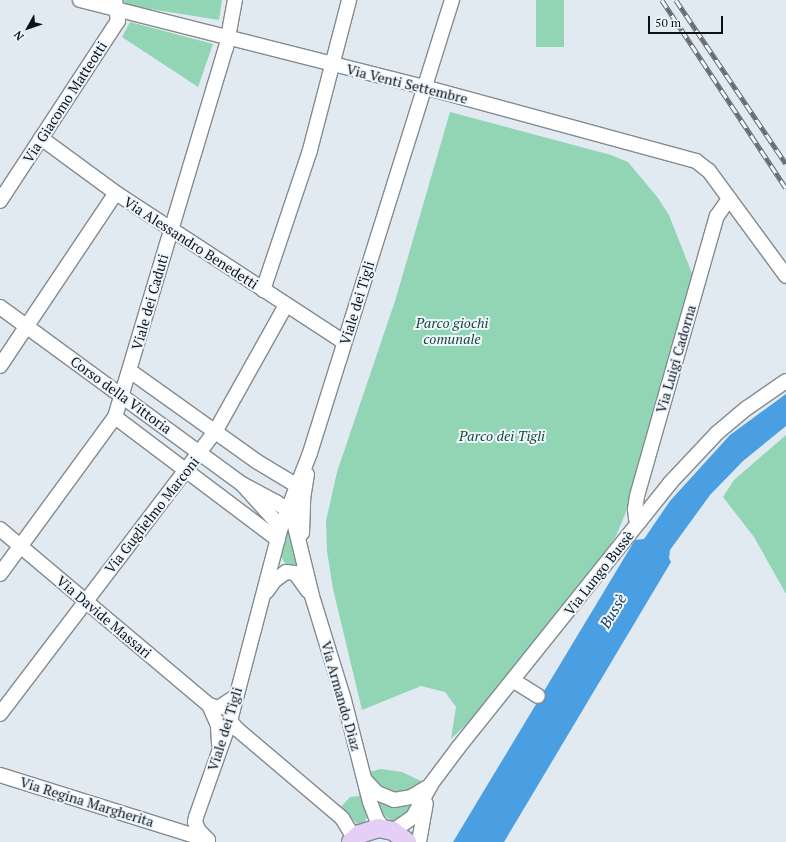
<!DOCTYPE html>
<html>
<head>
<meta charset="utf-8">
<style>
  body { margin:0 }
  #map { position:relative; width:786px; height:842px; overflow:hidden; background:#e1eaf1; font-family:"PT Serif",serif }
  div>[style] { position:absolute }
  .green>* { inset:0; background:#91d5b5; transform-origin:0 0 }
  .water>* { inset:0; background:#4a9ee2 }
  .roads { filter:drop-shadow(1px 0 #838b91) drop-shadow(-1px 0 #838b91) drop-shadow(0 1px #838b91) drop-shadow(0 -1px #838b91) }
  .minor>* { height:14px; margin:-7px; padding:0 7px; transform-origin:7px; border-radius:7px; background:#fff }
  .major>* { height:18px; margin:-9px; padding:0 9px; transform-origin:9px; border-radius:9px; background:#e6cff7 }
  .rail>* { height:4.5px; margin-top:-2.25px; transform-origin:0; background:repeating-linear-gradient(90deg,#eef7fe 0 9px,#666b70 0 18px); box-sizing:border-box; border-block:1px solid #666b70 }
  span { translate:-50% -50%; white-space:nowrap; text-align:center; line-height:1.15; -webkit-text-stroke:4px #eef7fe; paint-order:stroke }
  .street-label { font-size:14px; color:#0f1215 }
  .park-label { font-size:14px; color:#174834; font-style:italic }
  .water-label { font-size:15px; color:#163955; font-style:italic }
  .north { position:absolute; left:8px; top:8px; width:40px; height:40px; -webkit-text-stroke:3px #eef7fe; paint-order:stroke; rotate:230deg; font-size:11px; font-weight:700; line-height:16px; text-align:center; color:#0f1215 }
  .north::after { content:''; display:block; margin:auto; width:14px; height:18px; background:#0f1215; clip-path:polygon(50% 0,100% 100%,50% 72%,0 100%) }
  .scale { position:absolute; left:648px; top:16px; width:75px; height:18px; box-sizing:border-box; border:2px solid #0f1215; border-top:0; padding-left:5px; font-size:12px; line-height:14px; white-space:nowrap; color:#0f1215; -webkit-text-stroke:3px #eef7fe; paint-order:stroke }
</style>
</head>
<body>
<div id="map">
  <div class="green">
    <i style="clip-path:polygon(124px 0,222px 0,219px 20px,125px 5px)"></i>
    <i style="left:536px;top:0;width:28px;height:47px"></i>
    <i style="clip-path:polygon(130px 22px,213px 44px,198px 87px,122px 37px)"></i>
    <i style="clip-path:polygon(450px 112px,611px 155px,628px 162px,658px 198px,669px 215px,693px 276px,629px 505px,616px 536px,598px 563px,487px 704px,451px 739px,456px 707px,445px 692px,421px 686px,362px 710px,333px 589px,327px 551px,326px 521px,337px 472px,396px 298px)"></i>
    <i style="clip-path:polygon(786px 435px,786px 594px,754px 537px,723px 497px,734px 480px)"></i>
    <i style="clip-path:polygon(288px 520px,303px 574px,293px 564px,286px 565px,279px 553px)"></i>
    <i style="clip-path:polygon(381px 769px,402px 772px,423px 782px,415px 790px,389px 795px,372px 781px,369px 772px)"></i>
    <i style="clip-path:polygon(360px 790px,368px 815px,364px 823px,358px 825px,341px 807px,350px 797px,359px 796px)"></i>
    <i style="clip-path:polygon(376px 798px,415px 800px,405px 821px,393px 822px,381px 813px)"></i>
  </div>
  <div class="water">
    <i style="clip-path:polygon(786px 394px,786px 426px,743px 461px,710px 495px,670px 550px,669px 558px,671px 562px,504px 842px,453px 842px,635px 540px,644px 539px,670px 501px,730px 435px)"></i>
  </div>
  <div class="roads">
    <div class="minor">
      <i style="left:80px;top:0;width:355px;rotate:14.2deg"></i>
      <i style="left:424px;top:87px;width:282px;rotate:15.2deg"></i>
      <i style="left:696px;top:161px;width:16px;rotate:38deg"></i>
      <i style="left:709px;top:171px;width:130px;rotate:53.7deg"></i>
      <i style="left:41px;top:138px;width:93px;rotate:36.3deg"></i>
      <i style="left:116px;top:193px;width:272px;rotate:33.2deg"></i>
      <i style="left:0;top:201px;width:215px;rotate:-56.8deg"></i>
      <i style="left:118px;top:21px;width:21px;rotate:-98deg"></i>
      <i style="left:263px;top:290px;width:148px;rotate:-71.4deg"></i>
      <i style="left:310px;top:150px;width:155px;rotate:-75.4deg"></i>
      <i style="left:0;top:307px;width:300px;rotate:36.2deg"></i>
      <i style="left:242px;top:484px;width:58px;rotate:47.8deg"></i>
      <i style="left:0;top:366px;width:208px;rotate:-56.2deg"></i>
      <i style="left:130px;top:371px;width:155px;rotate:35.5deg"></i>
      <i style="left:256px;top:461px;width:47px;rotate:31deg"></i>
      <i style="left:115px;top:417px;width:204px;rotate:37deg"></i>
      <i style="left:242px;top:484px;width:38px;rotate:28deg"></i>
      <i style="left:276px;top:502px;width:19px;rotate:36deg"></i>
      <i style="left:291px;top:513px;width:5px;rotate:68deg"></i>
      <i style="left:293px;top:518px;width:80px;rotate:76.3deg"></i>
      <i style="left:312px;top:596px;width:109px;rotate:72.9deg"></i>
      <i style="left:344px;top:700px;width:105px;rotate:75.7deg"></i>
      <i style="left:370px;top:802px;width:19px;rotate:69deg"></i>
      <i style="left:377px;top:820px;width:11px;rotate:52deg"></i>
      <i style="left:640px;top:521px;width:5px;rotate:-143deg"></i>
      <i style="left:636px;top:518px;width:9px;rotate:-96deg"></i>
      <i style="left:635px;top:509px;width:13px;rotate:-81deg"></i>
      <i style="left:637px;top:496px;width:291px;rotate:-74.1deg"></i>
      <i style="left:717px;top:216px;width:21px;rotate:-55deg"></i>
      <i style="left:0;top:529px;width:273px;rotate:40.1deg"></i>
      <i style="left:209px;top:705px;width:9px;rotate:18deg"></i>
      <i style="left:218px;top:708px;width:20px;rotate:-33deg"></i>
      <i style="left:302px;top:533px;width:34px;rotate:-88deg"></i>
      <i style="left:303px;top:499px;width:25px;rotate:-81deg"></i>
      <i style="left:0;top:574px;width:195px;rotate:-53.8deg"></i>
      <i style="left:115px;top:417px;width:385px;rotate:-73.3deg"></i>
      <i style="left:226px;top:48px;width:49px;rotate:-79.4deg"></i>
      <i style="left:267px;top:591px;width:12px;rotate:-55deg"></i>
      <i style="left:274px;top:581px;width:15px;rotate:-37deg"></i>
      <i style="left:286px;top:572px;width:9px;rotate:6deg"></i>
      <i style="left:295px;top:573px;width:22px;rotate:54deg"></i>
      <i style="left:514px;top:681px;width:28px;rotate:32deg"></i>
      <i style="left:209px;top:705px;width:22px;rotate:66deg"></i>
      <i style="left:218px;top:725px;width:19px;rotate:87deg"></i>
      <i style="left:0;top:714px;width:355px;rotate:-52.7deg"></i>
      <i style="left:215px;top:432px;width:145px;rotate:-60.8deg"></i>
      <i style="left:230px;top:721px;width:11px;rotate:49deg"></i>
      <i style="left:237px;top:729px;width:138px;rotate:40.3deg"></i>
      <i style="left:342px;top:818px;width:23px;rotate:59deg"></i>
      <i style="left:0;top:775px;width:218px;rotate:17.4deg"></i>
      <i style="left:365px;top:780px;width:18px;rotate:47deg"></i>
      <i style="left:377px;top:793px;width:18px;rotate:22deg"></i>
      <i style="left:394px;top:800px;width:17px;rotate:-10deg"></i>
      <i style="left:411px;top:797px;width:21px;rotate:-31deg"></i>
      <i style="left:393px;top:831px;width:24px;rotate:-35deg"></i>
      <i style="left:413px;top:817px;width:38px;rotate:-61deg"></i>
      <i style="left:431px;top:784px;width:45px;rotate:-53.1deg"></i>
      <i style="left:458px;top:748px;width:339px;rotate:-51.3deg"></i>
      <i style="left:670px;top:483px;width:69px;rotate:-46.8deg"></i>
      <i style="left:717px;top:433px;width:39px;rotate:-40deg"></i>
      <i style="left:747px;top:408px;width:47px;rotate:-34.7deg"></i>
      <i style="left:208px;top:840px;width:13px;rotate:-135deg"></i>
      <i style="left:199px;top:831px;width:10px;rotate:-114deg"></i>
      <i style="left:195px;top:822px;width:5px;rotate:-79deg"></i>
      <i style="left:196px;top:817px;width:102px;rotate:-70.5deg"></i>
      <i style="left:230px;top:721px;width:201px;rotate:-75.3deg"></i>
      <i style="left:281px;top:527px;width:79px;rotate:-68.6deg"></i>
      <i style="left:310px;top:453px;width:475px;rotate:-72.6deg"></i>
      <i style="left:419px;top:842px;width:39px;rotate:-80deg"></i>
    </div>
    <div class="major">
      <i style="left:351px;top:842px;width:12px;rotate:-42deg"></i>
      <i style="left:360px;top:834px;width:19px;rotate:-18deg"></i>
      <i style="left:378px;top:828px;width:15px;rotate:11deg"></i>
      <i style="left:393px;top:831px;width:18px;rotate:38deg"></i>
    </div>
  </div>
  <div class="rail">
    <i style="left:662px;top:0;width:225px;rotate:56.6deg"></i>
    <i style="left:676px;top:0;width:197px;rotate:56.1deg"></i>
  </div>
  <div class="street-label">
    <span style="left:407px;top:84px;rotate:14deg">Via Venti Settembre</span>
    <span style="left:65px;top:102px;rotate:-57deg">Via Giacomo Matteotti</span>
    <span style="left:191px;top:243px;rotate:33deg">Via Alessandro Benedetti</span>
    <span style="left:150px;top:302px;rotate:-74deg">Viale dei Caduti</span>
    <span style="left:357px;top:303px;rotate:-73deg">Viale dei Tigli</span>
    <span style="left:676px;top:359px;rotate:-74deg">Via Luigi Cadorna</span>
    <span style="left:121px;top:395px;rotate:36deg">Corso della Vittoria</span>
    <span style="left:152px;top:515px;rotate:-52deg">Via Guglielmo Marconi</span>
    <span style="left:599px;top:573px;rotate:-52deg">Via Lungo Bussè</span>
    <span style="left:104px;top:617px;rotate:40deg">Via Davide Massari</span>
    <span style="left:341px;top:696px;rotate:74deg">Via Armando Diaz</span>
    <span style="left:225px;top:729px;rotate:-73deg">Viale dei Tigli</span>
    <span style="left:87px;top:802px;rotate:17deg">Via Regina Margherita</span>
  </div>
  <div class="park-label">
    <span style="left:452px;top:331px">Parco giochi<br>comunale</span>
    <span style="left:502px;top:436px">Parco dei Tigli</span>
  </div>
  <div class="water-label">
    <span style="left:613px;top:611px;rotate:-59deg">Bussè</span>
  </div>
  <div class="north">N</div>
  <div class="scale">50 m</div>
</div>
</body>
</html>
